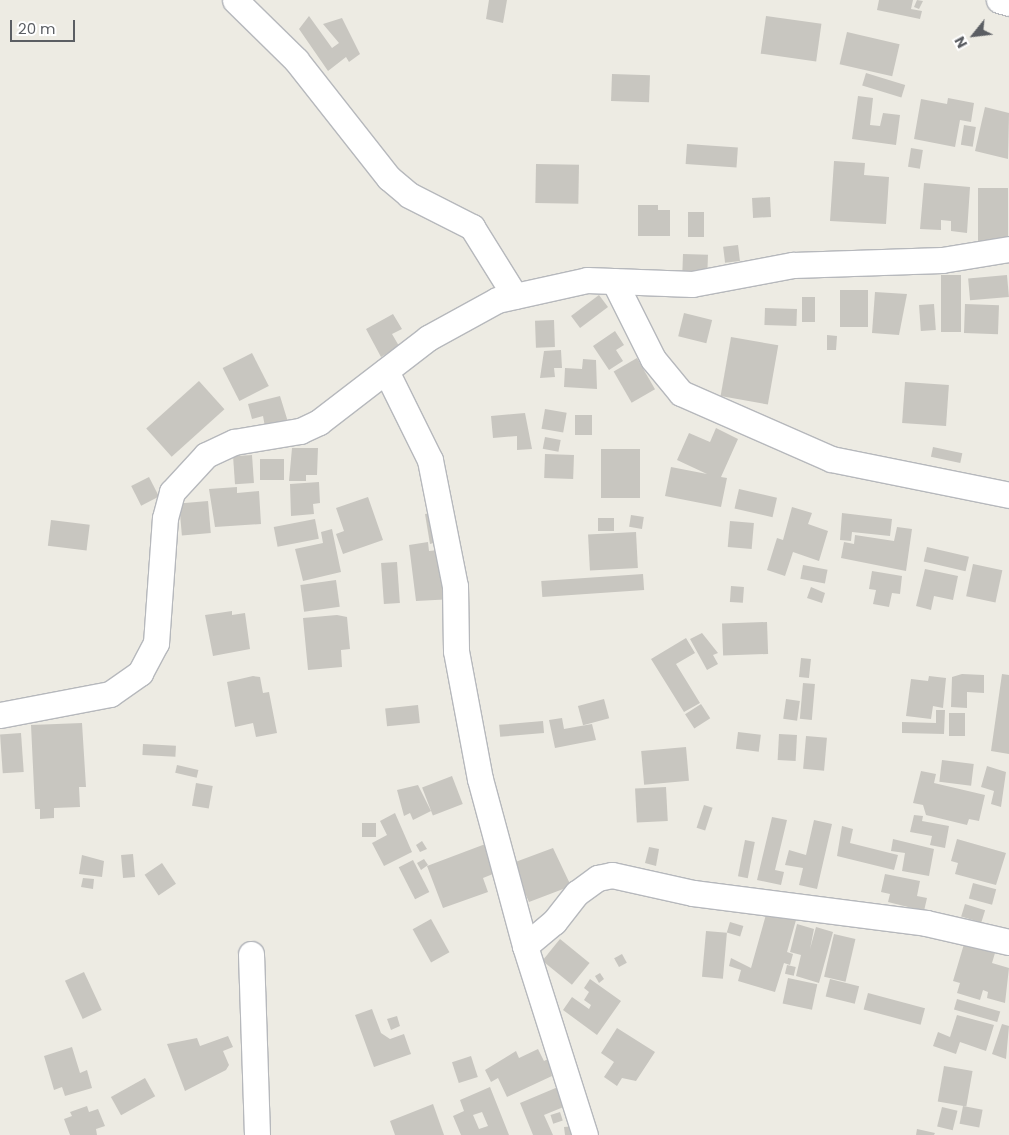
<!DOCTYPE html>
<html>
<head>
<meta charset="utf-8">
<style>
  body { margin:0 }
  #map { position:relative; width:1009px; height:1135px; overflow:hidden; background:#edebe3; font-family:Poppins,sans-serif }
  div>[style] { position:absolute }
  .building>* { inset:0; background:#c8c6c0; transform-origin:0 0 }
  .roads { filter:drop-shadow(1px 0 #b6b8bc) drop-shadow(-1px 0 #b6b8bc) drop-shadow(0 1px #b6b8bc) drop-shadow(0 -1px #b6b8bc) }
  .street>* { height:25px; margin:-12.5px; padding:0 12.5px; transform-origin:12.5px; border-radius:12.5px; background:#fff }
  span { translate:-50% -50%; white-space:nowrap; text-align:center; line-height:1.15; -webkit-text-stroke:4px #fff; paint-order:stroke }
  .north { position:absolute; left:949px; top:10px; width:50px; height:50px; -webkit-text-stroke:4px #fff; paint-order:stroke; rotate:241deg; font-size:14px; font-weight:700; line-height:20px; text-align:center; color:#5b5e63 }
  .north::after { content:''; display:block; margin:auto; width:18px; height:22px; background:#5b5e63; clip-path:polygon(50% 0,100% 100%,50% 72%,0 100%) }
  .scale { position:absolute; left:10px; top:20px; width:65px; height:22px; box-sizing:border-box; border:2px solid #5b5e63; border-top:0; padding-left:6px; font-size:15px; line-height:18px; white-space:nowrap; color:#5b5e63; -webkit-text-stroke:4px #fff; paint-order:stroke }
</style>
</head>
<body>
<div id="map">
  <div class="building">
    <i style="clip-path:polygon(489px 0,507px 0,503px 23px,486px 19px)"></i>
    <i style="clip-path:polygon(879px 0,913px 0,911px 9px,922px 11px,920px 19px,877px 10px)"></i>
    <i style="clip-path:polygon(917px 0,923px 1px,919px 9px,914px 7px)"></i>
    <i style="clip-path:polygon(309px 16px,332px 48px,339px 43px,323px 24px,342px 18px,360px 54px,349px 62px,346px 57px,328px 71px,299px 29px)"></i>
    <i style="left:766px;top:16px;width:56px;height:38px;rotate:8deg"></i>
    <i style="left:847px;top:32px;width:54px;height:33px;rotate:13deg"></i>
    <i style="left:866px;top:73px;width:41px;height:13px;rotate:17deg"></i>
    <i style="left:612px;top:74px;width:38px;height:27px;rotate:2deg"></i>
    <i style="clip-path:polygon(858px 96px,873px 98px,870px 125px,880px 126px,883px 113px,900px 115px,896px 145px,852px 139px)"></i>
    <i style="clip-path:polygon(948px 98px,974px 103px,971px 122px,960px 120px,955px 147px,914px 139px,921px 99px,947px 104px)"></i>
    <i style="clip-path:polygon(985px 107px,1009px 113px,1008px 159px,975px 151px)"></i>
    <i style="left:964px;top:125px;width:12px;height:20px;rotate:9deg"></i>
    <i style="left:687px;top:144px;width:51px;height:20px;rotate:4deg"></i>
    <i style="left:911px;top:148px;width:12px;height:19px;rotate:9deg"></i>
    <i style="clip-path:polygon(834px 161px,865px 163px,864px 175px,889px 177px,886px 224px,830px 221px)"></i>
    <i style="left:536px;top:164px;width:43px;height:39px;rotate:1deg"></i>
    <i style="clip-path:polygon(924px 183px,970px 187px,967px 233px,951px 231px,951px 221px,941px 220px,941px 230px,920px 229px)"></i>
    <i style="left:978px;top:188px;width:30px;height:54px"></i>
    <i style="left:770px;top:197px;width:20px;height:18px;rotate:87deg"></i>
    <i style="clip-path:polygon(638px 205px,658px 205px,658px 210px,670px 210px,670px 236px,638px 236px)"></i>
    <i style="left:688px;top:212px;width:16px;height:25px"></i>
    <i style="left:738px;top:245px;width:16px;height:15px;rotate:83deg"></i>
    <i style="left:683px;top:254px;width:25px;height:22px;rotate:2deg"></i>
    <i style="left:941px;top:275px;width:20px;height:57px"></i>
    <i style="left:1007px;top:275px;width:22px;height:39px;rotate:85deg"></i>
    <i style="left:840px;top:290px;width:28px;height:37px"></i>
    <i style="clip-path:polygon(875px 292px,907px 294px,899px 335px,872px 333px)"></i>
    <i style="left:599px;top:295px;width:15px;height:35px;rotate:53deg"></i>
    <i style="left:815px;top:297px;width:25px;height:13px;rotate:90deg"></i>
    <i style="left:934px;top:304px;width:26px;height:15px;rotate:86deg"></i>
    <i style="left:965px;top:304px;width:34px;height:29px;rotate:2deg"></i>
    <i style="left:765px;top:308px;width:32px;height:17px;rotate:2deg"></i>
    <i style="left:684px;top:313px;width:29px;height:24px;rotate:14deg"></i>
    <i style="clip-path:polygon(393px 314px,402px 329px,392px 334px,399px 346px,381px 357px,366px 329px)"></i>
    <i style="left:554px;top:320px;width:27px;height:19px;rotate:88deg"></i>
    <i style="clip-path:polygon(615px 331px,624px 345px,616px 350px,623px 361px,609px 370px,593px 346px)"></i>
    <i style="clip-path:polygon(827px 335px,837px 336px,836px 350px,827px 350px)"></i>
    <i style="left:731px;top:337px;width:48px;height:60px;rotate:10deg"></i>
    <i style="clip-path:polygon(561px 350px,562px 368px,554px 368px,555px 377px,540px 378px,544px 351px)"></i>
    <i style="left:252px;top:353px;width:37px;height:33px;rotate:63deg"></i>
    <i style="left:637px;top:358px;width:36px;height:27px;rotate:60deg"></i>
    <i style="clip-path:polygon(583px 359px,596px 360px,597px 389px,564px 387px,565px 368px,582px 369px)"></i>
    <i style="left:199px;top:381px;width:38px;height:71px;rotate:48deg"></i>
    <i style="left:905px;top:382px;width:44px;height:41px;rotate:4deg"></i>
    <i style="clip-path:polygon(280px 396px,288px 422px,265px 427px,263px 416px,252px 419px,248px 404px)"></i>
    <i style="left:545px;top:409px;width:22px;height:20px;rotate:10deg"></i>
    <i style="clip-path:polygon(525px 413px,532px 449px,517px 450px,517px 436px,493px 438px,491px 416px)"></i>
    <i style="left:575px;top:415px;width:17px;height:20px"></i>
    <i style="clip-path:polygon(716px 428px,738px 439px,721px 477px,727px 478px,721px 507px,665px 496px,671px 467px,707px 474px,677px 460px,689px 433px,710px 442px)"></i>
    <i style="left:545px;top:437px;width:16px;height:12px;rotate:11deg"></i>
    <i style="left:933px;top:447px;width:30px;height:10px;rotate:12deg"></i>
    <i style="clip-path:polygon(292px 448px,318px 448px,317px 475px,306px 475px,306px 481px,289px 481px)"></i>
    <i style="left:601px;top:449px;width:39px;height:49px"></i>
    <i style="left:545px;top:454px;width:29px;height:24px;rotate:2deg"></i>
    <i style="left:252px;top:455px;width:28px;height:19px;rotate:86deg"></i>
    <i style="left:260px;top:459px;width:24px;height:21px"></i>
    <i style="left:149px;top:477px;width:22px;height:20px;rotate:63deg"></i>
    <i style="clip-path:polygon(319px 482px,320px 503px,313px 504px,314px 514px,291px 516px,290px 484px)"></i>
    <i style="clip-path:polygon(237px 487px,237px 493px,259px 491px,261px 524px,215px 527px,209px 489px)"></i>
    <i style="left:739px;top:489px;width:39px;height:20px;rotate:13deg"></i>
    <i style="clip-path:polygon(368px 497px,383px 540px,343px 554px,336px 534px,344px 531px,336px 508px)"></i>
    <i style="left:208px;top:501px;width:32px;height:29px;rotate:85deg"></i>
    <i style="clip-path:polygon(792px 507px,812px 513px,808px 524px,828px 531px,819px 561px,793px 552px,785px 576px,767px 570px,777px 538px,783px 540px)"></i>
    <i style="clip-path:polygon(444px 511px,437px 542px,430px 544px,425px 514px)"></i>
    <i style="clip-path:polygon(842px 513px,892px 519px,890px 536px,852px 532px,851px 541px,840px 540px)"></i>
    <i style="left:631px;top:515px;width:13px;height:12px;rotate:9deg"></i>
    <i style="left:598px;top:518px;width:16px;height:13px"></i>
    <i style="left:315px;top:519px;width:20px;height:42px;rotate:79deg"></i>
    <i style="left:51px;top:520px;width:39px;height:26px;rotate:7deg"></i>
    <i style="left:730px;top:521px;width:24px;height:26px;rotate:5deg"></i>
    <i style="clip-path:polygon(897px 527px,912px 529px,906px 571px,841px 558px,844px 542px,854px 544px,855px 535px,894px 541px)"></i>
    <i style="clip-path:polygon(332px 529px,341px 572px,303px 581px,295px 549px,323px 543px,321px 532px)"></i>
    <i style="left:636px;top:532px;width:36px;height:48px;rotate:87deg"></i>
    <i style="clip-path:polygon(428px 542px,429px 551px,447px 549px,454px 599px,416px 601px,409px 545px)"></i>
    <i style="left:927px;top:547px;width:43px;height:15px;rotate:13deg"></i>
    <i style="left:397px;top:562px;width:41px;height:16px;rotate:86deg"></i>
    <i style="left:973px;top:564px;width:30px;height:33px;rotate:12deg"></i>
    <i style="left:803px;top:565px;width:25px;height:14px;rotate:11deg"></i>
    <i style="clip-path:polygon(925px 569px,958px 576px,953px 600px,934px 596px,931px 610px,916px 606px)"></i>
    <i style="clip-path:polygon(872px 571px,902px 576px,900px 594px,892px 593px,889px 607px,873px 604px,876px 590px,869px 589px)"></i>
    <i style="left:643px;top:574px;width:16px;height:102px;rotate:86deg"></i>
    <i style="left:336px;top:580px;width:27px;height:36px;rotate:82deg"></i>
    <i style="left:731px;top:586px;width:13px;height:16px;rotate:4deg"></i>
    <i style="clip-path:polygon(811px 587px,825px 593px,822px 603px,807px 598px)"></i>
    <i style="clip-path:polygon(232px 611px,232px 615px,245px 613px,250px 649px,213px 656px,205px 615px)"></i>
    <i style="clip-path:polygon(337px 615px,347px 617px,350px 649px,341px 650px,342px 667px,308px 670px,303px 618px)"></i>
    <i style="left:767px;top:622px;width:32px;height:45px;rotate:88deg"></i>
    <i style="clip-path:polygon(702px 633px,718px 653px,713px 655px,718px 664px,707px 670px,690px 639px)"></i>
    <i style="clip-path:polygon(686px 638px,695px 653px,676px 664px,700px 703px,684px 712px,651px 659px)"></i>
    <i style="left:801px;top:658px;width:10px;height:19px;rotate:6deg"></i>
    <i style="clip-path:polygon(962px 674px,984px 675px,984px 693px,967px 692px,967px 708px,951px 707px,952px 677px)"></i>
    <i style="clip-path:polygon(1002px 674px,1009px 675px,1009px 754px,991px 751px)"></i>
    <i style="clip-path:polygon(253px 676px,260px 677px,263px 693px,269px 692px,277px 733px,256px 737px,253px 723px,235px 727px,227px 682px)"></i>
    <i style="clip-path:polygon(929px 676px,946px 678px,943px 708px,933px 706px,931px 719px,906px 716px,911px 679px,928px 681px)"></i>
    <i style="left:803px;top:683px;width:12px;height:36px;rotate:5deg"></i>
    <i style="left:604px;top:699px;width:20px;height:27px;rotate:75deg"></i>
    <i style="left:786px;top:699px;width:14px;height:20px;rotate:8deg"></i>
    <i style="left:701px;top:704px;width:17px;height:19px;rotate:57deg"></i>
    <i style="left:418px;top:705px;width:18px;height:33px;rotate:84deg"></i>
    <i style="clip-path:polygon(936px 710px,945px 710px,944px 734px,902px 733px,902px 722px,936px 723px)"></i>
    <i style="left:949px;top:713px;width:16px;height:23px"></i>
    <i style="clip-path:polygon(562px 718px,564px 729px,592px 724px,596px 740px,555px 748px,549px 720px)"></i>
    <i style="left:543px;top:721px;width:12px;height:44px;rotate:85deg"></i>
    <i style="clip-path:polygon(82px 723px,86px 787px,79px 787px,80px 807px,54px 808px,54px 818px,40px 819px,40px 809px,35px 809px,31px 725px)"></i>
    <i style="left:738px;top:732px;width:23px;height:17px;rotate:7deg"></i>
    <i style="left:21px;top:733px;width:39px;height:21px;rotate:86deg"></i>
    <i style="left:779px;top:734px;width:18px;height:26px;rotate:3deg"></i>
    <i style="left:806px;top:736px;width:21px;height:33px;rotate:5deg"></i>
    <i style="left:143px;top:744px;width:33px;height:11px;rotate:3deg"></i>
    <i style="left:686px;top:747px;width:34px;height:45px;rotate:85deg"></i>
    <i style="left:942px;top:760px;width:32px;height:22px;rotate:7deg"></i>
    <i style="left:177px;top:765px;width:22px;height:8px;rotate:13deg"></i>
    <i style="clip-path:polygon(987px 766px,1006px 772px,1001px 807px,991px 804px,994px 791px,981px 787px)"></i>
    <i style="clip-path:polygon(921px 771px,936px 774px,934px 783px,985px 795px,979px 821px,969px 819px,967px 825px,926px 815px,923px 805px,913px 803px)"></i>
    <i style="left:452px;top:776px;width:30px;height:32px;rotate:69deg"></i>
    <i style="left:196px;top:783px;width:17px;height:23px;rotate:10deg"></i>
    <i style="clip-path:polygon(418px 785px,431px 811px,413px 820px,410px 813px,404px 816px,397px 790px)"></i>
    <i style="left:666px;top:787px;width:34px;height:31px;rotate:87deg"></i>
    <i style="left:704px;top:805px;width:9px;height:24px;rotate:18deg"></i>
    <i style="clip-path:polygon(395px 813px,412px 852px,384px 866px,372px 843px,387px 835px,380px 821px)"></i>
    <i style="clip-path:polygon(914px 815px,923px 816px,922px 821px,949px 826px,945px 848px,930px 845px,932px 836px,910px 832px)"></i>
    <i style="clip-path:polygon(772px 817px,787px 820px,775px 870px,784px 872px,781px 885px,757px 880px)"></i>
    <i style="clip-path:polygon(814px 820px,832px 824px,817px 889px,799px 885px,803px 868px,785px 865px,789px 850px,806px 855px)"></i>
    <i style="left:362px;top:823px;width:14px;height:14px"></i>
    <i style="clip-path:polygon(842px 826px,853px 829px,850px 843px,898px 855px,894px 870px,837px 856px)"></i>
    <i style="clip-path:polygon(893px 839px,934px 849px,929px 876px,902px 871px,905px 853px,891px 851px)"></i>
    <i style="clip-path:polygon(957px 839px,1006px 853px,996px 885px,955px 874px,958px 863px,951px 861px)"></i>
    <i style="left:745px;top:840px;width:10px;height:37px;rotate:11deg"></i>
    <i style="clip-path:polygon(422px 841px,427px 849px,420px 852px,416px 845px)"></i>
    <i style="clip-path:polygon(488px 843px,498px 872px,483px 878px,488px 892px,443px 908px,427px 866px)"></i>
    <i style="clip-path:polygon(649px 847px,659px 849px,656px 866px,645px 863px)"></i>
    <i style="clip-path:polygon(553px 848px,571px 886px,529px 902px,525px 893px,518px 895px,510px 864px)"></i>
    <i style="left:133px;top:854px;width:23px;height:12px;rotate:85deg"></i>
    <i style="clip-path:polygon(82px 855px,104px 861px,102px 877px,79px 874px)"></i>
    <i style="clip-path:polygon(424px 859px,428px 865px,421px 870px,417px 863px)"></i>
    <i style="left:413px;top:860px;width:36px;height:16px;rotate:63deg"></i>
    <i style="left:162px;top:863px;width:25px;height:21px;rotate:56deg"></i>
    <i style="clip-path:polygon(885px 874px,920px 881px,917px 896px,927px 898px,924px 911px,888px 902px,890px 894px,881px 892px)"></i>
    <i style="clip-path:polygon(83px 878px,94px 879px,93px 889px,81px 887px)"></i>
    <i style="left:973px;top:883px;width:24px;height:16px;rotate:15deg"></i>
    <i style="left:965px;top:904px;width:21px;height:13px;rotate:17deg"></i>
    <i style="clip-path:polygon(767px 911px,796px 920px,787px 952px,793px 954px,790px 965px,784px 963px,775px 992px,738px 981px,741px 970px,729px 966px,731px 958px,751px 968px)"></i>
    <i style="left:431px;top:919px;width:38px;height:21px;rotate:61deg"></i>
    <i style="left:730px;top:922px;width:14px;height:11px;rotate:17deg"></i>
    <i style="clip-path:polygon(797px 924px,814px 929px,810px 949px,816px 927px,833px 932px,819px 983px,796px 976px,801px 955px,790px 952px)"></i>
    <i style="left:706px;top:931px;width:21px;height:46px;rotate:5deg"></i>
    <i style="left:834px;top:934px;width:22px;height:44px;rotate:13deg"></i>
    <i style="left:560px;top:939px;width:38px;height:28px;rotate:39deg"></i>
    <i style="clip-path:polygon(964px 944px,995px 953px,992px 963px,1009px 968px,1005px 1003px,987px 998px,988px 992px,983px 990px,980px 1000px,957px 993px,960px 983px,953px 981px)"></i>
    <i style="left:622px;top:954px;width:10px;height:9px;rotate:61deg"></i>
    <i style="left:787px;top:965px;width:9px;height:9px;rotate:13deg"></i>
    <i style="left:84px;top:972px;width:42px;height:21px;rotate:65deg"></i>
    <i style="clip-path:polygon(600px 973px,604px 979px,599px 983px,595px 976px)"></i>
    <i style="left:788px;top:978px;width:30px;height:26px;rotate:12deg"></i>
    <i style="clip-path:polygon(590px 979px,621px 1001px,597px 1035px,563px 1010px,572px 997px,589px 1009px,591px 1005px,584px 1000px,589px 992px,584px 988px)"></i>
    <i style="left:830px;top:979px;width:30px;height:18px;rotate:14deg"></i>
    <i style="left:868px;top:993px;width:59px;height:17px;rotate:15deg"></i>
    <i style="left:957px;top:999px;width:45px;height:11px;rotate:16deg"></i>
    <i style="clip-path:polygon(372px 1009px,381px 1033px,390px 1039px,404px 1034px,411px 1054px,374px 1067px,355px 1015px)"></i>
    <i style="clip-path:polygon(957px 1015px,994px 1025px,986px 1051px,960px 1042px,956px 1054px,933px 1046px,938px 1032px,950px 1037px)"></i>
    <i style="clip-path:polygon(397px 1016px,400px 1026px,391px 1030px,387px 1019px)"></i>
    <i style="clip-path:polygon(1002px 1024px,1009px 1026px,1006px 1059px,992px 1054px)"></i>
    <i style="clip-path:polygon(617px 1028px,655px 1052px,636px 1081px,622px 1078px,617px 1086px,604px 1077px,614px 1062px,601px 1053px)"></i>
    <i style="clip-path:polygon(228px 1036px,233px 1047px,223px 1051px,229px 1065px,226px 1070px,185px 1091px,167px 1044px,197px 1038px,200px 1046px)"></i>
    <i style="clip-path:polygon(72px 1047px,80px 1073px,87px 1070px,92px 1088px,65px 1096px,62px 1087px,54px 1090px,44px 1056px)"></i>
    <i style="clip-path:polygon(538px 1049px,544px 1061px,548px 1059px,552px 1076px,507px 1097px,498px 1078px,491px 1082px,485px 1070px,516px 1051px,519px 1058px)"></i>
    <i style="left:471px;top:1056px;width:22px;height:20px;rotate:72deg"></i>
    <i style="left:944px;top:1066px;width:29px;height:36px;rotate:10deg"></i>
    <i style="left:145px;top:1078px;width:21px;height:39px;rotate:61deg"></i>
    <i style="clip-path:polygon(evenodd,490px 1087px,509px 1135px,461px 1135px,453px 1116px,464px 1111px,460px 1100px,490px 1087px,482px 1112px,488px 1126px,479px 1129px,473px 1115px,482px 1112px)"></i>
    <i style="clip-path:polygon(558px 1087px,566px 1106px,544px 1115px,553px 1135px,533px 1135px,520px 1103px)"></i>
    <i style="clip-path:polygon(433px 1104px,444px 1135px,395px 1135px,390px 1121px)"></i>
    <i style="clip-path:polygon(87px 1106px,89px 1112px,98px 1109px,105px 1126px,96px 1129px,97px 1135px,70px 1135px,64px 1119px,72px 1116px,70px 1112px)"></i>
    <i style="left:963px;top:1106px;width:20px;height:18px;rotate:11deg"></i>
    <i style="left:942px;top:1107px;width:16px;height:20px;rotate:14deg"></i>
    <i style="left:560px;top:1112px;width:9px;height:10px;rotate:72deg"></i>
    <i style="clip-path:polygon(576px 1126px,577px 1135px,565px 1135px,564px 1127px)"></i>
    <i style="clip-path:polygon(917px 1129px,935px 1133px,934px 1135px,916px 1135px)"></i>
  </div>
  <div class="roads">
    <div class="street">
      <i style="left:235px;top:0;width:86px;rotate:44.5deg"></i>
      <i style="left:296px;top:60px;width:150px;rotate:51.8deg"></i>
      <i style="left:389px;top:178px;width:26px;rotate:40deg"></i>
      <i style="left:409px;top:195px;width:71px;rotate:26.9deg"></i>
      <i style="left:472px;top:227px;width:81px;rotate:58.1deg"></i>
      <i style="left:999px;top:0;width:10px;rotate:17deg"></i>
      <i style="left:614px;top:281px;width:87px;rotate:63.4deg"></i>
      <i style="left:653px;top:359px;width:44px;rotate:50.5deg"></i>
      <i style="left:681px;top:393px;width:164px;rotate:23.7deg"></i>
      <i style="left:831px;top:459px;width:182px;rotate:11.4deg"></i>
      <i style="left:386px;top:371px;width:99px;rotate:63.7deg"></i>
      <i style="left:430px;top:460px;width:128px;rotate:78.8deg"></i>
      <i style="left:455px;top:586px;width:65px;rotate:89.1deg"></i>
      <i style="left:456px;top:651px;width:130px;rotate:79.4deg"></i>
      <i style="left:480px;top:779px;width:173px;rotate:74.9deg"></i>
      <i style="left:525px;top:946px;width:198px;rotate:72.4deg"></i>
      <i style="left:0;top:715px;width:112px;rotate:-10.8deg"></i>
      <i style="left:110px;top:694px;width:37px;rotate:-35deg"></i>
      <i style="left:140px;top:673px;width:34px;rotate:-62deg"></i>
      <i style="left:156px;top:643px;width:125px;rotate:-85.9deg"></i>
      <i style="left:165px;top:518px;width:27px;rotate:-75deg"></i>
      <i style="left:172px;top:492px;width:50px;rotate:-47.4deg"></i>
      <i style="left:206px;top:455px;width:31px;rotate:-25deg"></i>
      <i style="left:234px;top:442px;width:67px;rotate:-9.5deg"></i>
      <i style="left:300px;top:431px;width:21px;rotate:-25deg"></i>
      <i style="left:319px;top:422px;width:138px;rotate:-37.6deg"></i>
      <i style="left:428px;top:338px;width:79px;rotate:-28.8deg"></i>
      <i style="left:497px;top:300px;width:92px;rotate:-12.5deg"></i>
      <i style="left:587px;top:280px;width:105px;rotate:2.2deg"></i>
      <i style="left:692px;top:284px;width:103px;rotate:-10.7deg"></i>
      <i style="left:793px;top:265px;width:149px;rotate:-1.9deg"></i>
      <i style="left:942px;top:260px;width:68px;rotate:-9.3deg"></i>
      <i style="left:525px;top:946px;width:38px;rotate:-40deg"></i>
      <i style="left:554px;top:922px;width:37px;rotate:-52deg"></i>
      <i style="left:577px;top:893px;width:26px;rotate:-36deg"></i>
      <i style="left:598px;top:878px;width:14px;rotate:-12deg"></i>
      <i style="left:612px;top:875px;width:83px;rotate:12.5deg"></i>
      <i style="left:693px;top:893px;width:235px;rotate:7.3deg"></i>
      <i style="left:926px;top:923px;width:85px;rotate:12.9deg"></i>
      <i style="left:251px;top:954px;width:181px;rotate:88.1deg"></i>
    </div>
  </div>
  <div class="north">N</div>
  <div class="scale">20 m</div>
</div>
</body>
</html>
